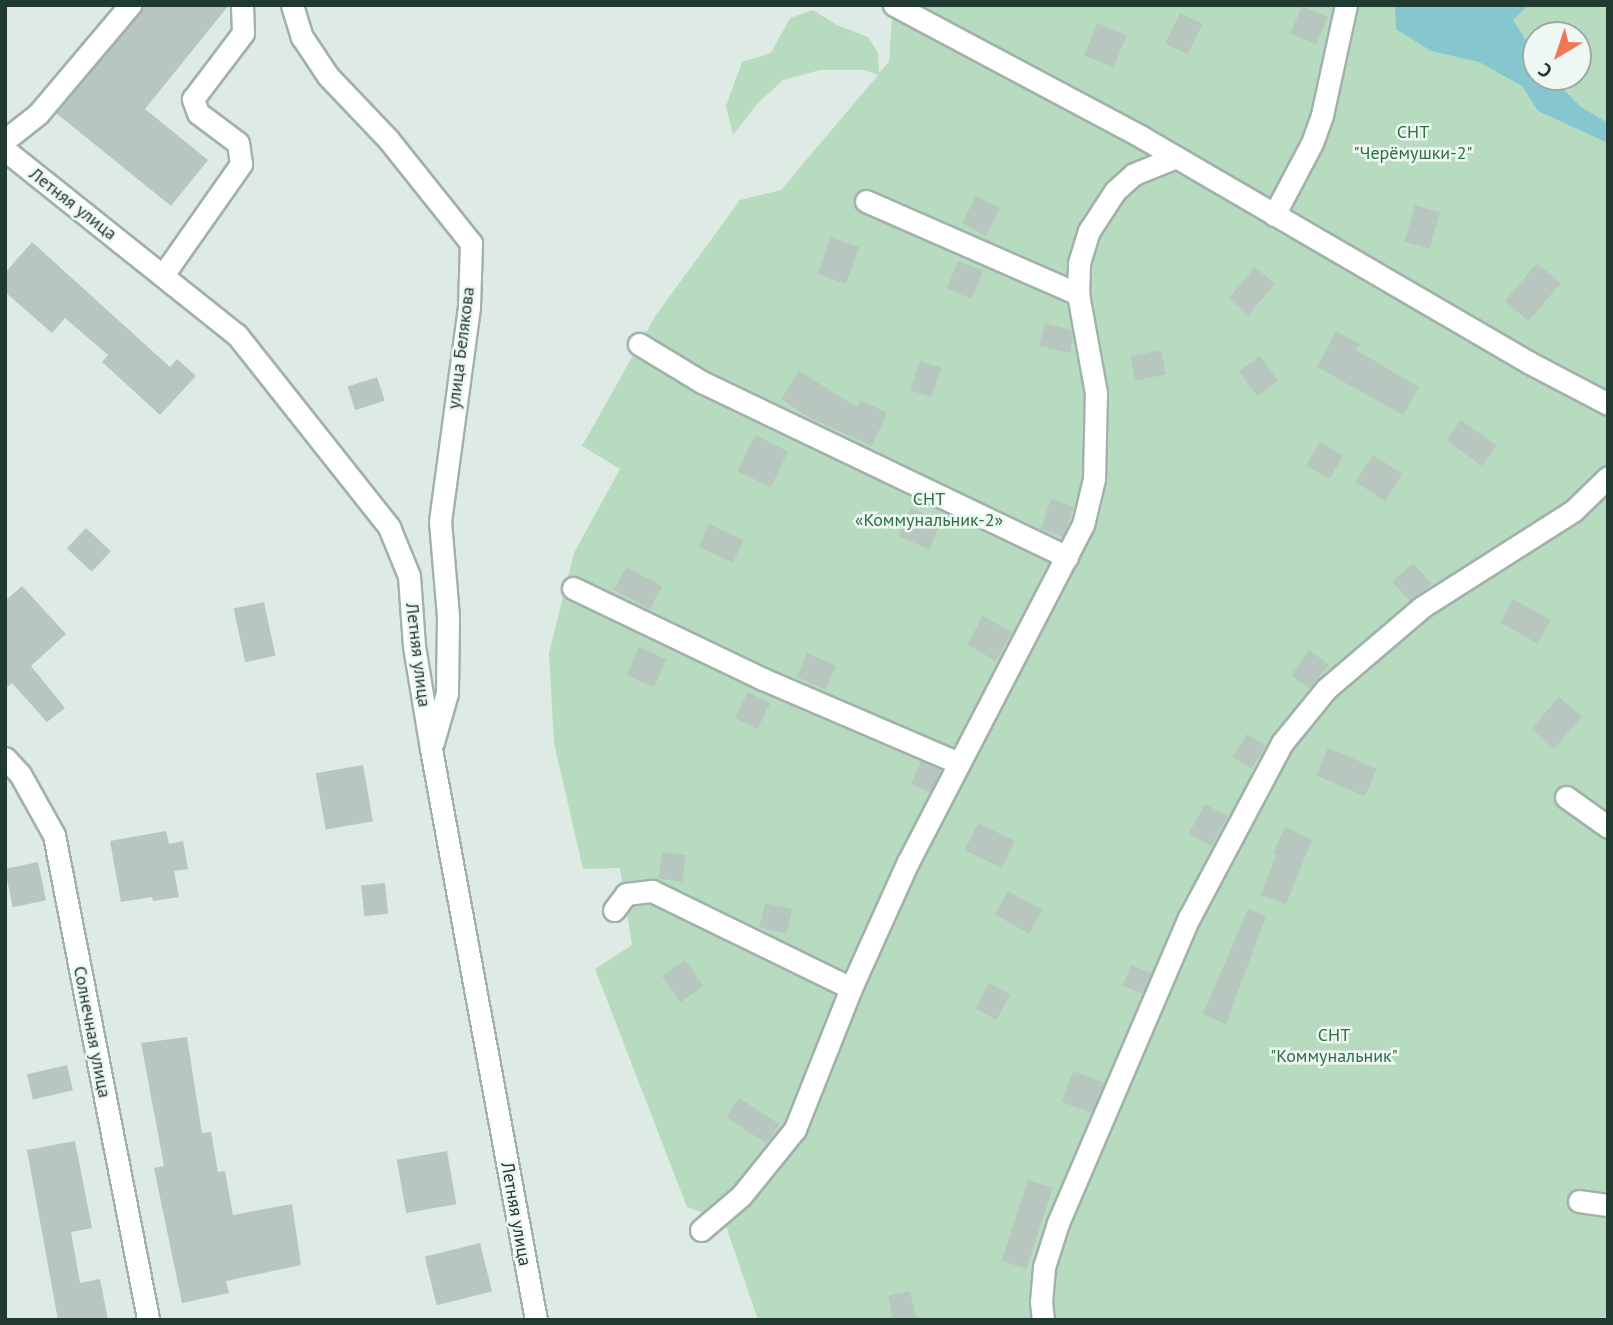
<!DOCTYPE html>
<html>
<head>
<meta charset="utf-8">
<style>
  body { margin:0 }
  #map { position:relative; width:1613px; height:1325px; overflow:hidden; background:#deeae4; font-family:"PT Sans",sans-serif }
  div>[style] { position:absolute }
  .green>* { inset:0; background:#b7dbbf }
  .water>* { inset:0; background:#86c7cf }
  .building>* { inset:0; background:#b7c7c0; transform-origin:0 0 }
  .roads { filter:drop-shadow(2px 0 #a1b1ab) drop-shadow(-2px 0 #a1b1ab) drop-shadow(0 2px #a1b1ab) drop-shadow(0 -2px #a1b1ab) }
  .minor>* { height:21px; margin:-10.5px; padding:0 10.5px; transform-origin:10.5px; border-radius:10.5px; background:#fff }
  span { translate:-50% -50%; white-space:nowrap; text-align:center; line-height:1.15; -webkit-text-stroke:5px #eff7f2; paint-order:stroke }
  .park-label { font-size:18px; color:#2b6f43 }
  .street-label { font-size:18px; color:#203931 }
  .frame { position:absolute; inset:0; border:7px solid #203931; pointer-events:none }
  .north { position:absolute; left:1522px; top:21px; width:70px; height:70px; box-sizing:border-box; background:#eff7f2; border:2px solid #9caba5; border-radius:50%; rotate:219deg; font-size:19px; font-weight:700; line-height:28px; text-align:center; color:#203931 }
  .north::after { content:''; display:block; margin:auto; width:24px; height:32px; background:#f07656; clip-path:polygon(50% 0,100% 100%,50% 72%,0 100%) }
</style>
</head>
<body>
<div id="map">
  <div class="green">
    <i style="clip-path:polygon(evenodd,893px 5px,1608px 5px,1608px 1320px,758px 1320px,724px 1220px,687px 1207px,595px 969px,632px 945px,620px 868px,583px 869px,554px 743px,549px 653px,574px 553px,620px 469px,582px 446px,656px 315px,740px 200px,781px 190px,878px 75px,864px 70px,820px 70px,783px 80px,757px 104px,733px 135px,726px 106px,742px 62px,771px 53px,790px 18px,813px 10px,837px 25px,868px 37px,878px 53px,879px 73px,889px 62px,893px 5px,1536px 35px,1578px 35px,1578px 77px,1536px 77px,1536px 35px)"></i>
  </div>
  <div class="water">
    <i style="clip-path:polygon(1395px 5px,1529px 5px,1513px 20px,1536px 56px,1536px 77px,1551px 77px,1581px 107px,1608px 123px,1608px 143px,1538px 111px,1522px 86px,1479px 62px,1431px 51px,1396px 29px)"></i>
  </div>
  <div class="building">
    <i style="clip-path:polygon(143px 5px,229px 5px,145px 109px,208px 160px,171px 206px,56px 113px,140px 13px)"></i>
    <i style="left:1302px;top:6px;width:28px;height:30px;rotate:23deg"></i>
    <i style="left:1180px;top:13px;width:25px;height:34px;rotate:26deg"></i>
    <i style="left:1097px;top:23px;width:32px;height:35px;rotate:22deg"></i>
    <i style="left:976px;top:196px;width:27px;height:31px;rotate:27deg"></i>
    <i style="left:1415px;top:205px;width:26px;height:38px;rotate:16deg"></i>
    <i style="left:831px;top:237px;width:30px;height:39px;rotate:20deg"></i>
    <i style="clip-path:polygon(32px 242px,170px 367px,177px 359px,196px 376px,160px 415px,102px 362px,108px 355px,65px 318px,52px 333px,5px 292px,5px 273px)"></i>
    <i style="left:958px;top:261px;width:27px;height:30px;rotate:22deg"></i>
    <i style="left:1537px;top:263px;width:31px;height:50px;rotate:40deg"></i>
    <i style="left:1255px;top:267px;width:26px;height:41px;rotate:40deg"></i>
    <i style="clip-path:polygon(1045px 323px,1071px 330px,1073px 339px,1070px 353px,1039px 346px)"></i>
    <i style="clip-path:polygon(1336px 331px,1360px 344px,1356px 350px,1419px 387px,1403px 415px,1317px 367px)"></i>
    <i style="left:1161px;top:350px;width:25px;height:31px;rotate:79deg"></i>
    <i style="left:1260px;top:356px;width:31px;height:26px;rotate:54deg"></i>
    <i style="left:920px;top:361px;width:22px;height:31px;rotate:18deg"></i>
    <i style="clip-path:polygon(799px 371px,857px 407px,861px 400px,887px 413px,872px 446px,808px 417px,781px 399px)"></i>
    <i style="left:377px;top:377px;width:25px;height:31px;rotate:72deg"></i>
    <i style="left:1461px;top:420px;width:44px;height:25px;rotate:36deg"></i>
    <i style="left:755px;top:435px;width:37px;height:40px;rotate:26deg"></i>
    <i style="left:1320px;top:442px;width:27px;height:27px;rotate:31deg"></i>
    <i style="left:1373px;top:455px;width:35px;height:32px;rotate:33deg"></i>
    <i style="left:1051px;top:499px;width:24px;height:32px;rotate:19deg"></i>
    <i style="left:911px;top:508px;width:33px;height:31px;rotate:23deg"></i>
    <i style="left:709px;top:524px;width:38px;height:25px;rotate:25deg"></i>
    <i style="left:86px;top:528px;width:34px;height:28px;rotate:43deg"></i>
    <i style="left:1413px;top:563px;width:28px;height:28px;rotate:48deg"></i>
    <i style="left:626px;top:567px;width:41px;height:26px;rotate:28deg"></i>
    <i style="clip-path:polygon(22px 586px,66px 634px,31px 666px,65px 708px,47px 722px,12px 683px,5px 689px,5px 601px)"></i>
    <i style="left:1513px;top:599px;width:43px;height:27px;rotate:29deg"></i>
    <i style="left:264px;top:602px;width:55px;height:31px;rotate:78deg"></i>
    <i style="left:983px;top:616px;width:33px;height:33px;rotate:29deg"></i>
    <i style="left:639px;top:647px;width:30px;height:31px;rotate:24deg"></i>
    <i style="clip-path:polygon(1309px 650px,1329px 665px,1310px 688px,1291px 676px)"></i>
    <i style="left:807px;top:653px;width:32px;height:26px;rotate:24deg"></i>
    <i style="left:748px;top:692px;width:25px;height:29px;rotate:27deg"></i>
    <i style="left:1559px;top:697px;width:30px;height:42px;rotate:41deg"></i>
    <i style="left:1247px;top:734px;width:22px;height:27px;rotate:32deg"></i>
    <i style="left:1328px;top:748px;width:53px;height:30px;rotate:23deg"></i>
    <i style="left:921px;top:761px;width:22px;height:25px;rotate:24deg"></i>
    <i style="left:363px;top:765px;width:57px;height:48px;rotate:80deg"></i>
    <i style="left:1205px;top:804px;width:26px;height:34px;rotate:29deg"></i>
    <i style="left:978px;top:823px;width:41px;height:30px;rotate:26deg"></i>
    <i style="clip-path:polygon(1285px 827px,1312px 840px,1286px 904px,1261px 895px,1276px 855px,1273px 853px)"></i>
    <i style="clip-path:polygon(166px 831px,169px 844px,183px 841px,188px 869px,174px 871px,179px 897px,153px 901px,152px 897px,121px 902px,110px 841px)"></i>
    <i style="left:662px;top:852px;width:24px;height:27px;rotate:7deg"></i>
    <i style="left:38px;top:862px;width:39px;height:34px;rotate:78deg"></i>
    <i style="left:385px;top:883px;width:31px;height:24px;rotate:84deg"></i>
    <i style="left:1008px;top:891px;width:39px;height:27px;rotate:29deg"></i>
    <i style="left:765px;top:903px;width:28px;height:25px;rotate:13deg"></i>
    <i style="clip-path:polygon(1248px 909px,1266px 916px,1226px 1024px,1203px 1014px)"></i>
    <i style="left:685px;top:960px;width:32px;height:28px;rotate:55deg"></i>
    <i style="left:1131px;top:965px;width:22px;height:22px;rotate:22deg"></i>
    <i style="left:989px;top:983px;width:24px;height:29px;rotate:28deg"></i>
    <i style="clip-path:polygon(187px 1037px,202px 1133px,211px 1132px,218px 1172px,225px 1171px,233px 1215px,292px 1204px,301px 1265px,226px 1281px,229px 1293px,182px 1303px,154px 1168px,164px 1166px,141px 1043px)"></i>
    <i style="left:67px;top:1065px;width:26px;height:41px;rotate:77deg"></i>
    <i style="left:1073px;top:1071px;width:33px;height:33px;rotate:20deg"></i>
    <i style="left:739px;top:1098px;width:48px;height:23px;rotate:33deg"></i>
    <i style="clip-path:polygon(75px 1141px,92px 1228px,71px 1232px,80px 1283px,100px 1279px,108px 1320px,58px 1320px,27px 1150px)"></i>
    <i style="left:447px;top:1151px;width:54px;height:51px;rotate:80deg"></i>
    <i style="left:1028px;top:1180px;width:26px;height:85px;rotate:18deg"></i>
    <i style="left:480px;top:1243px;width:50px;height:57px;rotate:76deg"></i>
    <i style="clip-path:polygon(910px 1291px,917px 1320px,893px 1320px,888px 1296px)"></i>
  </div>
  <div class="roads">
    <div class="minor">
      <i style="left:292px;top:5px;width:34px;rotate:73deg"></i>
      <i style="left:302px;top:37px;width:47px;rotate:56.3deg"></i>
      <i style="left:328px;top:76px;width:87px;rotate:46.4deg"></i>
      <i style="left:388px;top:139px;width:133px;rotate:51.4deg"></i>
      <i style="left:471px;top:243px;width:64px;rotate:91.8deg"></i>
      <i style="left:469px;top:307px;width:216px;rotate:97.7deg"></i>
      <i style="left:440px;top:521px;width:96px;rotate:85.2deg"></i>
      <i style="left:448px;top:617px;width:76px;rotate:90.8deg"></i>
      <i style="left:447px;top:693px;width:51px;rotate:105.9deg"></i>
      <i style="left:894px;top:5px;width:279px;rotate:28deg"></i>
      <i style="left:1140px;top:136px;width:451px;rotate:30.2deg"></i>
      <i style="left:1530px;top:363px;width:88px;rotate:27.7deg"></i>
      <i style="left:5px;top:140px;width:42px;rotate:-38.2deg"></i>
      <i style="left:38px;top:114px;width:143px;rotate:-49.8deg"></i>
      <i style="left:5px;top:150px;width:297px;rotate:38.6deg"></i>
      <i style="left:237px;top:335px;width:245px;rotate:51.6deg"></i>
      <i style="left:389px;top:527px;width:53px;rotate:67.8deg"></i>
      <i style="left:409px;top:576px;width:70px;rotate:85.9deg"></i>
      <i style="left:414px;top:646px;width:104px;rotate:80.6deg"></i>
      <i style="left:431px;top:749px;width:581px;rotate:79.58deg"></i>
      <i style="left:866px;top:201px;width:232px;rotate:23.7deg"></i>
      <i style="left:1274px;top:215px;width:81px;rotate:-62.2deg"></i>
      <i style="left:1312px;top:143px;width:30px;rotate:-70deg"></i>
      <i style="left:1322px;top:115px;width:113px;rotate:-77.7deg"></i>
      <i style="left:163px;top:275px;width:136px;rotate:-54.9deg"></i>
      <i style="left:241px;top:164px;width:21px;rotate:-98deg"></i>
      <i style="left:238px;top:143px;width:50px;rotate:-143.1deg"></i>
      <i style="left:198px;top:113px;width:15px;rotate:-110deg"></i>
      <i style="left:193px;top:99px;width:83px;rotate:-52.9deg"></i>
      <i style="left:243px;top:33px;width:28px;rotate:-92deg"></i>
      <i style="left:639px;top:344px;width:74px;rotate:31.1deg"></i>
      <i style="left:702px;top:382px;width:405px;rotate:25.6deg"></i>
      <i style="left:573px;top:588px;width:211px;rotate:25.6deg"></i>
      <i style="left:763px;top:679px;width:213px;rotate:23.2deg"></i>
      <i style="left:5px;top:758px;width:22px;rotate:47deg"></i>
      <i style="left:20px;top:774px;width:70px;rotate:60.9deg"></i>
      <i style="left:54px;top:835px;width:494px;rotate:79deg"></i>
      <i style="left:1566px;top:797px;width:52px;rotate:35.5deg"></i>
      <i style="left:614px;top:910px;width:20px;rotate:-53deg"></i>
      <i style="left:626px;top:894px;width:26px;rotate:-7deg"></i>
      <i style="left:652px;top:891px;width:221px;rotate:26deg"></i>
      <i style="left:1579px;top:1201px;width:29px;rotate:8deg"></i>
      <i style="left:701px;top:1230px;width:52px;rotate:-40.4deg"></i>
      <i style="left:741px;top:1196px;width:86px;rotate:-51.1deg"></i>
      <i style="left:795px;top:1129px;width:152px;rotate:-68.3deg"></i>
      <i style="left:851px;top:988px;width:138px;rotate:-65.7deg"></i>
      <i style="left:908px;top:862px;width:380px;rotate:-62.6deg"></i>
      <i style="left:1083px;top:525px;width:47px;rotate:-76.6deg"></i>
      <i style="left:1094px;top:479px;width:86px;rotate:-88.7deg"></i>
      <i style="left:1096px;top:393px;width:101px;rotate:-100.3deg"></i>
      <i style="left:1078px;top:294px;width:31px;rotate:-88deg"></i>
      <i style="left:1079px;top:263px;width:34px;rotate:-73deg"></i>
      <i style="left:1089px;top:231px;width:48px;rotate:-57deg"></i>
      <i style="left:1115px;top:191px;width:25px;rotate:-42deg"></i>
      <i style="left:1134px;top:174px;width:45px;rotate:-22deg"></i>
      <i style="left:1043px;top:1320px;width:18px;rotate:-96deg"></i>
      <i style="left:1041px;top:1302px;width:35px;rotate:-85deg"></i>
      <i style="left:1044px;top:1267px;width:46px;rotate:-72.3deg"></i>
      <i style="left:1058px;top:1223px;width:332px;rotate:-66.8deg"></i>
      <i style="left:1189px;top:918px;width:198px;rotate:-62deg"></i>
      <i style="left:1282px;top:743px;width:70px;rotate:-50.8deg"></i>
      <i style="left:1326px;top:689px;width:126px;rotate:-40.5deg"></i>
      <i style="left:1422px;top:607px;width:180px;rotate:-32.5deg"></i>
      <i style="left:1574px;top:510px;width:47px;rotate:-44.1deg"></i>
    </div>
  </div>
  <div class="park-label">
    <span style="left:1413px;top:143px">СНТ<br>"Черёмушки-2"</span>
    <span style="left:929px;top:510px">СНТ<br>«Коммунальник-2»</span>
    <span style="left:1334px;top:1046px">СНТ<br>"Коммунальник"</span>
  </div>
  <div class="street-label">
    <span style="left:73px;top:204px;rotate:38deg">Летняя улица</span>
    <span style="left:461px;top:348px;rotate:-83deg">улица Белякова</span>
    <span style="left:418px;top:655px;rotate:83deg">Летняя улица</span>
    <span style="left:92px;top:1032px;rotate:79deg">Солнечная улица</span>
    <span style="left:516px;top:1214px;rotate:80deg">Летняя улица</span>
  </div>
  <div class="frame"></div>
  <div class="north">С</div>
</div>
</body>
</html>
